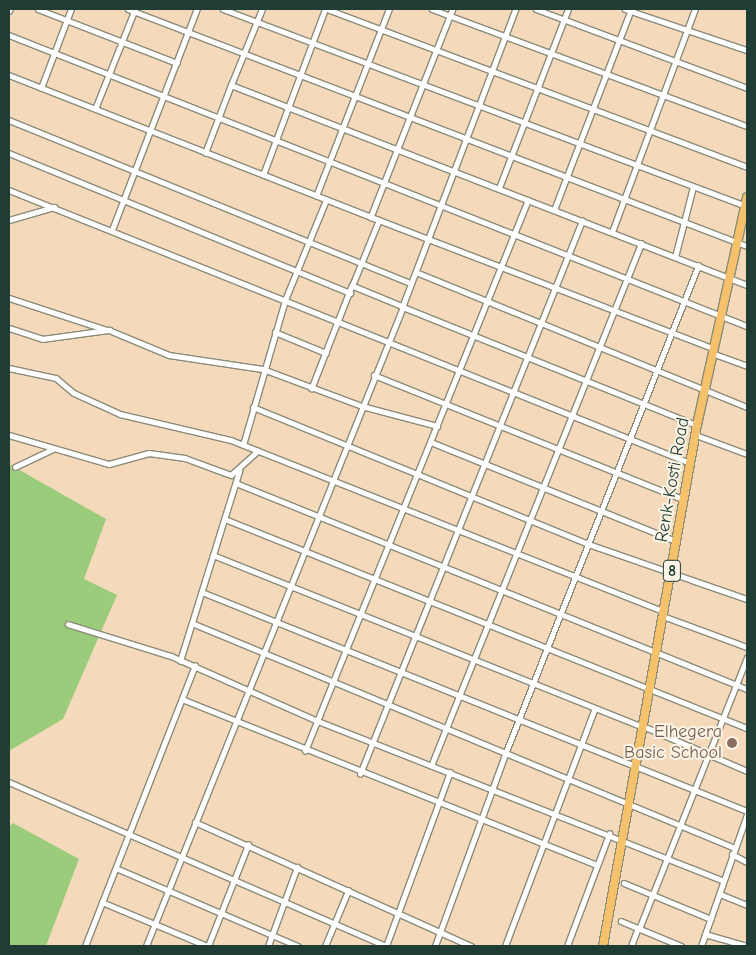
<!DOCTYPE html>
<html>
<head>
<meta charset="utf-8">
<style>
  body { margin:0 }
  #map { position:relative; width:756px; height:955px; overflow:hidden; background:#f4d9bb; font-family:"Comic Neue",sans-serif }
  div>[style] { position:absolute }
  .green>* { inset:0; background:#9bcc7b }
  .roads { filter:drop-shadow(1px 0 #8a8b78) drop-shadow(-1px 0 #8a8b78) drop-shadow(0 1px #8a8b78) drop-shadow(0 -1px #8a8b78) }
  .minor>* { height:4.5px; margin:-2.25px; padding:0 2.25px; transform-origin:2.25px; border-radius:2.25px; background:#fff }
  .primary>* { height:8px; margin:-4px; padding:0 4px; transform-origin:4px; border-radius:4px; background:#f5c16b }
  .dots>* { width:14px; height:14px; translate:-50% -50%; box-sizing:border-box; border:2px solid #fcf5e5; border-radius:50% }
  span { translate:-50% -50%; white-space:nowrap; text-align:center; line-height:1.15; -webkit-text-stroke:4px #fcf5e5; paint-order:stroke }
  .shield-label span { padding:1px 4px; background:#fcf5e5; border:1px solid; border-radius:4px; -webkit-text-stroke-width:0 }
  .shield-label { font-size:16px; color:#1f3d34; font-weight:700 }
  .street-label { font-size:18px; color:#1f3d34 }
  .education-label { font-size:18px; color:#785e54 }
  .right { translate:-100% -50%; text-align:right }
  .frame { position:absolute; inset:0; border:10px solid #1f3d34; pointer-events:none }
</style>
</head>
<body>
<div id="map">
  <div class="green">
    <i style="clip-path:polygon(9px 464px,106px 519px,84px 579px,117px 595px,63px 719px,9px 751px)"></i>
    <i style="clip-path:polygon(13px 823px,79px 859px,46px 946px,9px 946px,9px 827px)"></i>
  </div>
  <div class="roads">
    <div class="minor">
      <i style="left:38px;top:9px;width:149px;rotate:21.2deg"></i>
      <i style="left:128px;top:9px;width:663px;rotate:20.95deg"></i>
      <i style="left:223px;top:9px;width:559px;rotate:20.64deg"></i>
      <i style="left:327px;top:9px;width:449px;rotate:20.6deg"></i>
      <i style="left:432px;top:9px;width:336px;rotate:20.4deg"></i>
      <i style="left:453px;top:9px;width:224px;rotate:111.5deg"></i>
      <i style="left:371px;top:217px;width:365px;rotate:21deg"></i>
      <i style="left:516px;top:9px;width:319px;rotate:110.8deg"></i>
      <i style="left:403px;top:307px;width:317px;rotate:21.9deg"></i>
      <i style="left:536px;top:9px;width:225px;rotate:20.5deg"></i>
      <i style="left:625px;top:9px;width:129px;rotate:18.6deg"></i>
      <i style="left:9px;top:11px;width:2px;rotate:-63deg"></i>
      <i style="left:9px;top:35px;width:793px;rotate:21.52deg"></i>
      <i style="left:9px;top:75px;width:389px;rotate:21.4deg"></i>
      <i style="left:231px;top:85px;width:82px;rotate:-67.8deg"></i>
      <i style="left:41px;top:88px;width:85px;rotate:-69.2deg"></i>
      <i style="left:95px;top:109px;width:108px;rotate:-68.2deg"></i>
      <i style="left:9px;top:120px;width:434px;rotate:22.1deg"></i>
      <i style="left:9px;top:153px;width:369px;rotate:22.3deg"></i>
      <i style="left:205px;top:153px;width:73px;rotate:-69.1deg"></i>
      <i style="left:231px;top:85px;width:501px;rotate:21.19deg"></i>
      <i style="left:263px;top:175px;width:177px;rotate:-69.5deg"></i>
      <i style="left:499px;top:188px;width:192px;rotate:-68.9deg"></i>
      <i style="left:9px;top:190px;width:734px;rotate:21.84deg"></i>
      <i style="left:316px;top:196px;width:201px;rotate:-68.7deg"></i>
      <i style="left:554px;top:210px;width:215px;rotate:-69deg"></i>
      <i style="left:9px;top:220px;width:47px;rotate:-16.1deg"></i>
      <i style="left:112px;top:230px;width:237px;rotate:-69deg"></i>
      <i style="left:612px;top:232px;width:238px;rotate:-69.6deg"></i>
      <i style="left:675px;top:257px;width:72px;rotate:-75.6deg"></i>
      <i style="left:416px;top:272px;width:357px;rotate:22.2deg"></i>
      <i style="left:352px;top:286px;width:71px;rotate:-67.8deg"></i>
      <i style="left:9px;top:298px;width:103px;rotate:18.1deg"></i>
      <i style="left:9px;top:328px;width:35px;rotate:18deg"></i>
      <i style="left:42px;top:339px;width:68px;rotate:-7.7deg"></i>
      <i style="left:109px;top:330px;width:65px;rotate:22.6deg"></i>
      <i style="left:169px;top:355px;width:95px;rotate:8.5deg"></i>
      <i style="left:263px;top:369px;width:106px;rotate:20.5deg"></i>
      <i style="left:362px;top:406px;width:78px;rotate:14.9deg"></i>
      <i style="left:275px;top:332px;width:55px;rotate:22.4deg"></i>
      <i style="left:712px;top:353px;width:37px;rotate:20deg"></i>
      <i style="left:9px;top:368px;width:48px;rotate:12deg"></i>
      <i style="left:56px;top:378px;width:23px;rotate:40deg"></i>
      <i style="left:74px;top:393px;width:51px;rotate:24.5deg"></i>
      <i style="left:120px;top:414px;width:114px;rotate:13.2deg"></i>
      <i style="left:231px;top:440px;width:466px;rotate:21.6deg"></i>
      <i style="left:374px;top:375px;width:333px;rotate:21.9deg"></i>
      <i style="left:253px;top:407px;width:362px;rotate:22.2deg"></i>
      <i style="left:588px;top:544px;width:168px;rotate:19.1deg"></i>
      <i style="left:9px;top:435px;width:104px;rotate:16.2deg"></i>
      <i style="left:109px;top:464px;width:41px;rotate:-15.4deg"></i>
      <i style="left:149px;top:453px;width:36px;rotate:8deg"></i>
      <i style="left:185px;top:458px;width:49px;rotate:20.3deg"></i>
      <i style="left:231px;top:475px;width:36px;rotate:-42deg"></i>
      <i style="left:696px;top:435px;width:54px;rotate:20.4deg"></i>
      <i style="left:431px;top:442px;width:264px;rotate:22deg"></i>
      <i style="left:243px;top:445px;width:151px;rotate:-73.8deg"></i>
      <i style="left:285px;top:300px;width:108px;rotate:-67.7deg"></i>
      <i style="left:15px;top:467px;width:42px;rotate:-25.3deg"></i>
      <i style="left:236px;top:483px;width:551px;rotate:21.96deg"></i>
      <i style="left:225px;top:519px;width:562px;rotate:21.82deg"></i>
      <i style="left:213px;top:555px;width:462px;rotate:21.8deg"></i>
      <i style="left:202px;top:592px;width:587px;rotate:21.89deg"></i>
      <i style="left:663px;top:616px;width:90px;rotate:20.3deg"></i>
      <i style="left:192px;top:623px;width:588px;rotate:22.51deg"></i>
      <i style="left:68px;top:624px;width:108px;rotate:17.3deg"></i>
      <i style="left:171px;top:656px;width:161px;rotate:23.9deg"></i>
      <i style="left:318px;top:721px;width:434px;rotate:21.5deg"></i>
      <i style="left:180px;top:661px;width:199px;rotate:-72.7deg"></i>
      <i style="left:182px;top:699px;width:447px;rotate:21.8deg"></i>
      <i style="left:643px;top:726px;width:113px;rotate:23.4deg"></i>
      <i style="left:305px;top:751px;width:594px;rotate:-67.97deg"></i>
      <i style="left:431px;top:766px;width:563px;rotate:-68.09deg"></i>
      <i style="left:360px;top:774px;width:596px;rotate:-68.13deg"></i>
      <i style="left:9px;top:782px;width:412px;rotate:23.5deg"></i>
      <i style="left:195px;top:822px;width:303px;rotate:24.2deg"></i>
      <i style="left:732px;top:854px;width:17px;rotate:28deg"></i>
      <i style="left:116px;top:868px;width:198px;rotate:23.2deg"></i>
      <i style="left:624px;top:883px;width:94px;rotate:22.5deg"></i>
      <i style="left:720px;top:894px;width:29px;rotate:22deg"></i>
      <i style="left:102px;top:902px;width:114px;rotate:22.7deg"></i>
      <i style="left:621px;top:921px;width:65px;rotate:22.6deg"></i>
      <i style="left:639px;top:929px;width:292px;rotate:-68.3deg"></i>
      <i style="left:705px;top:934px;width:44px;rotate:15.9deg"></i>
      <i style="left:85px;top:946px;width:301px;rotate:-68.6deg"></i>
      <i style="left:146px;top:946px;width:689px;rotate:-68.09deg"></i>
      <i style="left:403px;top:307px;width:55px;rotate:-157.6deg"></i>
      <i style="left:352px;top:286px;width:110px;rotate:111.4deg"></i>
      <i style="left:208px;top:946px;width:109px;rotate:-68.4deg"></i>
      <i style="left:268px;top:946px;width:84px;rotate:-69.8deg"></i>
      <i style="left:325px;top:946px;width:60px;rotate:-67.3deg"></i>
      <i style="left:386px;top:946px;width:185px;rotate:-69.8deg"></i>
      <i style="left:435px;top:946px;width:207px;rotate:-69.9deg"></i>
      <i style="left:506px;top:752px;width:523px;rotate:-68.44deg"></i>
      <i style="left:698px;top:266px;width:53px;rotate:21.2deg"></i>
      <i style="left:505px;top:946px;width:252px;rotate:-69.3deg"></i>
      <i style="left:567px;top:946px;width:120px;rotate:-69.4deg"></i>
      <i style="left:631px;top:946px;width:19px;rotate:-69deg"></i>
      <i style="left:701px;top:946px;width:139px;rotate:-70.7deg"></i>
    </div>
    <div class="primary">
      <i style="left:603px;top:946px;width:529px;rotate:-79.77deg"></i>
      <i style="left:697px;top:425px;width:233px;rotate:-77.6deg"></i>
    </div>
  </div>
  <div class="dots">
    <i style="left:732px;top:743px;background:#8d6e63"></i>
  </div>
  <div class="shield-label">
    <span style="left:672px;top:571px">8</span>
  </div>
  <div class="street-label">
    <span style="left:673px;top:480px;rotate:-80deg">Renk-Kosti Road</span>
  </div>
  <div class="education-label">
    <span class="right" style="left:722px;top:743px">Elhegera<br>Basic School</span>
  </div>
  <div class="frame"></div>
</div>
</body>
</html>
